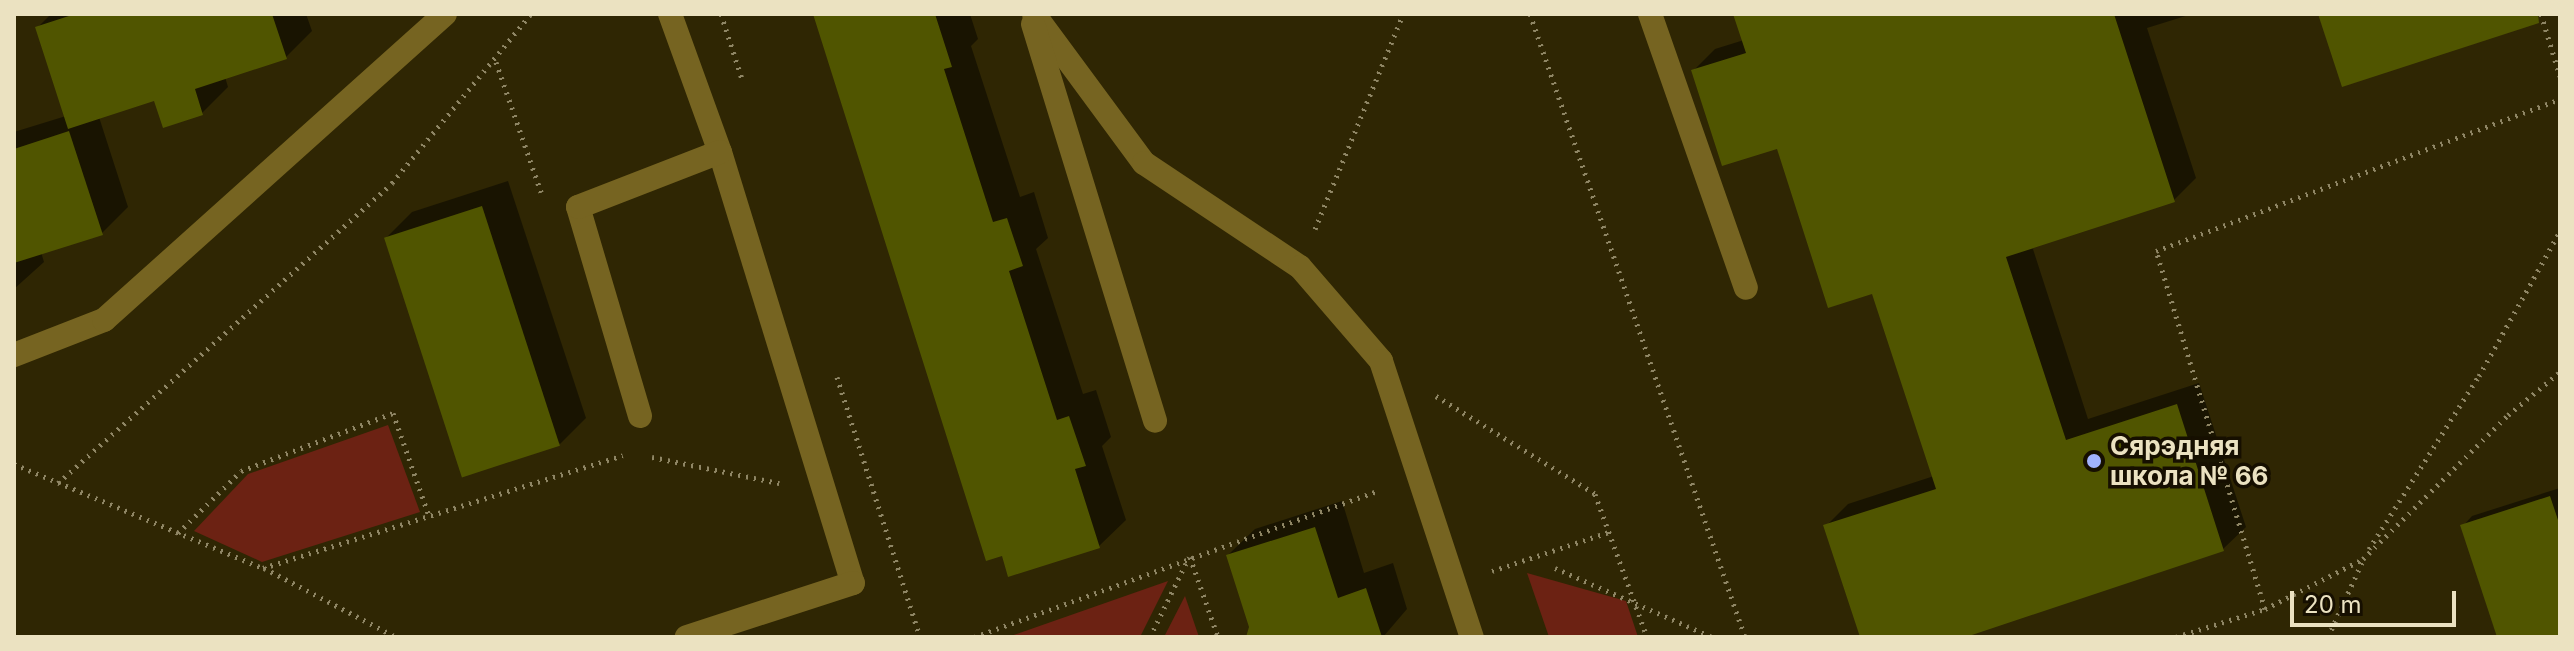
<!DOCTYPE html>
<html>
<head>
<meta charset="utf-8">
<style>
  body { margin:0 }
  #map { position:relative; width:2574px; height:651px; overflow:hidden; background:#2f2603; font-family:Inter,sans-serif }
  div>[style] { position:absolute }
  .green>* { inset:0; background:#6c2213 }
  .shadow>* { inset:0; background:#0007 }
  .building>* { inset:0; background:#505500; transform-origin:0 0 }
  .path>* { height:5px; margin-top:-2.5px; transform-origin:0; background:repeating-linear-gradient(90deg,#8f8665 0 2px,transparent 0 8px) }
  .lane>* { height:24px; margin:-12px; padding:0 12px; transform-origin:12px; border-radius:12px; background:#766421 }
  .dots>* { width:22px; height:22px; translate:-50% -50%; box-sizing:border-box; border:4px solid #160f00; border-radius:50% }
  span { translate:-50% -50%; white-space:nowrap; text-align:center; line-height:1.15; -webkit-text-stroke:7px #160f00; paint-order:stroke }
  .poi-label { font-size:26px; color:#ebe2c1; font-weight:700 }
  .left { translate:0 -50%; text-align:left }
  .frame { position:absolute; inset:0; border:16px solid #ebe2c1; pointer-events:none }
  .scale { position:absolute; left:2290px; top:591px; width:166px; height:36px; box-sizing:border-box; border:4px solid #ebe2c1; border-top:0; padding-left:10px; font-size:24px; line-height:28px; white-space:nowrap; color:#ebe2c1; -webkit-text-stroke:6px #160f00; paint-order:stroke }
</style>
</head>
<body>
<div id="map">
  <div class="green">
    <i style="clip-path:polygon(388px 425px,420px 512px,262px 562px,194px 531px,248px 474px)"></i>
    <i style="clip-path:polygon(1527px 573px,1626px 601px,1638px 637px,1549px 637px)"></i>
    <i style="clip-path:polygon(1168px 581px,1140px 637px,1008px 637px)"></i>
    <i style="clip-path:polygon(1185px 596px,1199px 637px,1164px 637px)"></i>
  </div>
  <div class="shadow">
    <i style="clip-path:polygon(51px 14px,306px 14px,312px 31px,286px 57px,225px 77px,228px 87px,202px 113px,156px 99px,99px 117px,128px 207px,102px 233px,41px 252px,44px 262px,14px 289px,14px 132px,66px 116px,37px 28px)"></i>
    <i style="clip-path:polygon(814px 14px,970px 14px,978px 39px,971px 46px,1020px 197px,1034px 192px,1048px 238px,1036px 249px,1083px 394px,1096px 390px,1111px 437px,1102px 446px,1126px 520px,1099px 546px)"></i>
    <i style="clip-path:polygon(1735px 14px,2192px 14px,2147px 28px,2196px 178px,2174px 200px,2032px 246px,2088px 419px,2199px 383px,2246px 527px,2223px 549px,1957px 637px,1862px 637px,1826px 526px,1848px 504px,1934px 476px,1874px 292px,1778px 146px,1693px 71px,1715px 49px,1744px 40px)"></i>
    <i style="clip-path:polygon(508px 181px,586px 418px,560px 444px,386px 238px,412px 212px)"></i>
    <i style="clip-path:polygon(2560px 488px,2560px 637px,2499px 637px,2463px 526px,2472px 516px)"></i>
    <i style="clip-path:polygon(1342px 501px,1364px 573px,1393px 563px,1407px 609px,1383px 637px,1254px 637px,1228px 555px,1255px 529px)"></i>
  </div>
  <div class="building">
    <i style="clip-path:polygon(75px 14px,272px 14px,287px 59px,195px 89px,203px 115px,163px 128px,154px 101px,68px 129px,35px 27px)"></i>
    <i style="clip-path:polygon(813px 14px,935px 14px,952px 67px,944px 69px,993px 222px,1007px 218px,1023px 266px,1009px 271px,1057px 420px,1069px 416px,1086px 466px,1075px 469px,1100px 548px,1008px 577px,1002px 556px,986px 561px)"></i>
    <i style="clip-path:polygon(1733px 14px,2114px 14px,2175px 202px,2006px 257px,2066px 440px,2177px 404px,2224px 551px,1966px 637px,1860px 637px,1823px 525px,1936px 489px,1872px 294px,1828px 308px,1777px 149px,1722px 166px,1691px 70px,1746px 53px)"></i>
    <i style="clip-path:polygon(2318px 14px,2538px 14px,2539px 23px,2342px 87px)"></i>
    <i style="clip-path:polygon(69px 131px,103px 235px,14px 263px,14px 149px)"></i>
    <i style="left:482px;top:206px;width:252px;height:103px;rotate:72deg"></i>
    <i style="clip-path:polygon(2550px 496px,2560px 526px,2560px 637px,2497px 637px,2460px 525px)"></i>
    <i style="clip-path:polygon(1315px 527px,1338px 598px,1366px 588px,1382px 637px,1246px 637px,1249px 627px,1226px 555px)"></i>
  </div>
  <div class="path">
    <i style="left:721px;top:14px;width:71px;rotate:72.1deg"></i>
    <i style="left:1530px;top:14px;width:659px;rotate:70.96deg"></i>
    <i style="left:2541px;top:14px;width:65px;rotate:73deg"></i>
    <i style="left:496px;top:62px;width:138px;rotate:70.9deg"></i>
    <i style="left:1315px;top:229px;width:232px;rotate:-67.7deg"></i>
    <i style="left:837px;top:377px;width:273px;rotate:72.3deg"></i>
    <i style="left:1436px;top:396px;width:187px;rotate:31.6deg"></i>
    <i style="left:1595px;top:494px;width:152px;rotate:70deg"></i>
    <i style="left:652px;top:457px;width:130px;rotate:11.6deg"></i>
    <i style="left:14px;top:464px;width:270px;rotate:22.7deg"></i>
    <i style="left:263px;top:568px;width:377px;rotate:-17.4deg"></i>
    <i style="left:58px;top:483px;width:449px;rotate:-41.9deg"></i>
    <i style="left:392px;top:183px;width:219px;rotate:-50.6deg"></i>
    <i style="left:178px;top:533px;width:88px;rotate:-44.5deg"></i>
    <i style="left:241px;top:471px;width:163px;rotate:-20.9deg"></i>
    <i style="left:393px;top:413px;width:109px;rotate:70.7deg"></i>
    <i style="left:2369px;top:549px;width:205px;rotate:-57.6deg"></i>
    <i style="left:2479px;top:376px;width:166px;rotate:-60.8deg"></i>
    <i style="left:1190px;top:557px;width:85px;rotate:70.7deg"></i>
    <i style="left:264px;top:568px;width:149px;rotate:27.6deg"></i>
    <i style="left:1555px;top:568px;width:171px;rotate:23.7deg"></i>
    <i style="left:1492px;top:571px;width:123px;rotate:-18.4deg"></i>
    <i style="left:2265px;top:609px;width:374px;rotate:-106.9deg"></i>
    <i style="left:2156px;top:251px;width:432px;rotate:-20.6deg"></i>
    <i style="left:974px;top:637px;width:431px;rotate:-19.9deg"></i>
    <i style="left:1150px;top:637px;width:89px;rotate:-64deg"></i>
    <i style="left:2176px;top:637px;width:93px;rotate:-17.5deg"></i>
    <i style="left:2265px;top:609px;width:110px;rotate:-27deg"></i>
    <i style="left:2363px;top:559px;width:204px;rotate:-44.8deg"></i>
    <i style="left:2508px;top:415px;width:67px;rotate:-39.6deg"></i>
    <i style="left:2328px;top:637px;width:87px;rotate:-65.5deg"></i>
  </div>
  <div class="lane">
    <i style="left:670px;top:14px;width:147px;rotate:70.1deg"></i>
    <i style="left:720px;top:152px;width:451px;rotate:72.9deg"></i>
    <i style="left:853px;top:583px;width:175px;rotate:162deg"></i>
    <i style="left:1034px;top:14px;width:185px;rotate:53.6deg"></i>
    <i style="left:1144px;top:163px;width:187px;rotate:33.7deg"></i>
    <i style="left:1300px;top:267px;width:124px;rotate:49.2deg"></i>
    <i style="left:1381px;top:361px;width:291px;rotate:71.8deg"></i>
    <i style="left:1650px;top:14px;width:290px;rotate:70.7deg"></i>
    <i style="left:1033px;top:24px;width:415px;rotate:72.9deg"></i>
    <i style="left:14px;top:355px;width:97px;rotate:-21.3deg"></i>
    <i style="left:104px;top:320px;width:458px;rotate:-41.9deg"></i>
    <i style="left:640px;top:416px;width:218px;rotate:-106.5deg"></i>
    <i style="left:578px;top:207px;width:152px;rotate:-21.2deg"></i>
  </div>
  <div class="dots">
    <i style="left:2094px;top:461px;background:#a1b3fd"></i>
  </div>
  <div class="poi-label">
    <span class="left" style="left:2110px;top:461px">Сярэдняя<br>школа № 66</span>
  </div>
  <div class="frame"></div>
  <div class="scale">20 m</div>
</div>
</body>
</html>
